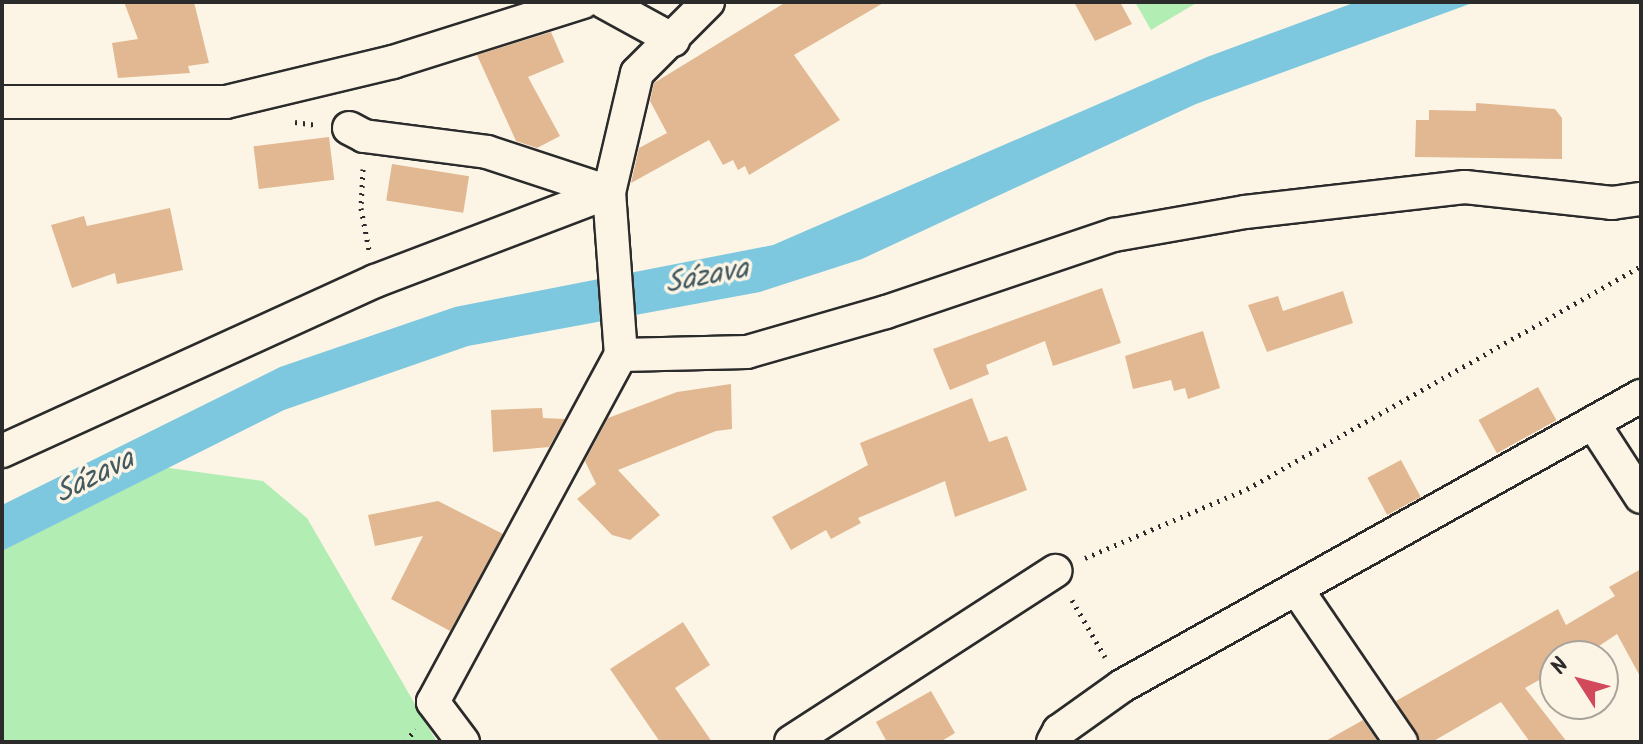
<!DOCTYPE html>
<html>
<head>
<meta charset="utf-8">
<style>
  body { margin:0 }
  #map { position:relative; width:1643px; height:744px; overflow:hidden; background:#fcf5e5; font-family:Kalam,sans-serif }
  div>[style] { position:absolute }
  .green>* { inset:0; background:#b2eeb4 }
  .water>* { inset:0; background:#7ec8df }
  .building>* { inset:0; background:#e1b892; transform-origin:0 0 }
  .path>* { height:5px; margin-top:-2.5px; transform-origin:0; background:repeating-linear-gradient(90deg,#2b2b2b 0 2px,transparent 0 8px) }
  .roads { filter:drop-shadow(2px 0 #2b2b2b) drop-shadow(-2px 0 #2b2b2b) drop-shadow(0 2px #2b2b2b) drop-shadow(0 -2px #2b2b2b) }
  .minor>* { height:32px; margin:-16px; padding:0 16px; transform-origin:16px; border-radius:16px; background:#fcf5e5 }
  span { translate:-50% -50%; white-space:nowrap; text-align:center; line-height:1.15; -webkit-text-stroke:7px #fcf5e5; paint-order:stroke }
  .water-label { font-size:30px; color:#445a61; font-style:italic }
  .frame { position:absolute; inset:0; border:4px solid #2b2b2b; pointer-events:none }
  .north { position:absolute; left:1539px; top:640px; width:80px; height:80px; box-sizing:border-box; background:#fcf5e5; border:2px solid #a8a49b; border-radius:50%; rotate:306deg; font-size:22px; font-weight:700; line-height:32px; text-align:center; color:#2b2b2b }
  .north::after { content:''; display:block; margin:auto; width:28px; height:36px; background:#d1495b; clip-path:polygon(50% 0,100% 100%,50% 72%,0 100%) }
</style>
</head>
<body>
<div id="map">
  <div class="green">
    <i style="clip-path:polygon(1135px 2px,1198px 2px,1151px 30px)"></i>
    <i style="clip-path:polygon(162px 467px,263px 481px,307px 518px,437px 742px,2px 742px,2px 551px)"></i>
  </div>
  <div class="water">
    <i style="clip-path:polygon(1356px 2px,1475px 2px,1196px 104px,862px 259px,760px 292px,468px 346px,284px 410px,2px 551px,2px 505px,280px 367px,455px 307px,773px 245px,1207px 57px)"></i>
  </div>
  <div class="building">
    <i style="clip-path:polygon(124px 2px,194px 2px,209px 63px,188px 66px,190px 73px,118px 78px,112px 43px,138px 39px)"></i>
    <i style="clip-path:polygon(786px 2px,885px 2px,794px 55px,840px 120px,749px 175px,745px 166px,738px 170px,733px 160px,723px 165px,709px 140px,631px 183px,639px 148px,667px 133px,650px 101px,654px 83px)"></i>
    <i style="clip-path:polygon(1074px 2px,1120px 2px,1132px 24px,1095px 41px)"></i>
    <i style="clip-path:polygon(551px 32px,564px 62px,528px 77px,560px 136px,537px 148px,516px 141px,477px 55px)"></i>
    <i style="clip-path:polygon(1476px 103px,1555px 109px,1562px 118px,1562px 159px,1415px 157px,1416px 120px,1429px 120px,1429px 110px,1476px 111px)"></i>
    <i style="left:329px;top:137px;width:43px;height:76px;rotate:83deg"></i>
    <i style="left:392px;top:164px;width:78px;height:37px;rotate:9deg"></i>
    <i style="clip-path:polygon(170px 208px,183px 270px,117px 284px,115px 273px,72px 288px,51px 225px,84px 216px,87px 226px)"></i>
    <i style="clip-path:polygon(1102px 288px,1121px 343px,1053px 366px,1045px 341px,986px 365px,989px 374px,950px 390px,933px 349px)"></i>
    <i style="clip-path:polygon(1343px 291px,1353px 323px,1267px 352px,1248px 305px,1278px 296px,1283px 311px)"></i>
    <i style="clip-path:polygon(1203px 331px,1220px 388px,1188px 399px,1185px 388px,1174px 391px,1171px 380px,1133px 389px,1125px 356px)"></i>
    <i style="clip-path:polygon(731px 384px,732px 429px,716px 431px,618px 470px,660px 515px,630px 540px,612px 535px,577px 499px,596px 484px,585px 461px,608px 418px,677px 392px)"></i>
    <i style="left:1538px;top:387px;width:38px;height:68px;rotate:61deg"></i>
    <i style="clip-path:polygon(972px 398px,989px 442px,1007px 436px,1027px 490px,955px 517px,945px 481px,858px 518px,861px 523px,831px 539px,826px 530px,791px 550px,772px 517px,868px 465px,860px 443px)"></i>
    <i style="clip-path:polygon(542px 408px,543px 418px,565px 419px,549px 447px,493px 452px,491px 410px)"></i>
    <i style="left:1401px;top:460px;width:42px;height:38px;rotate:62deg"></i>
    <i style="clip-path:polygon(438px 501px,503px 534px,450px 631px,391px 599px,423px 536px,375px 546px,368px 515px)"></i>
    <i style="clip-path:polygon(1641px 569px,1641px 678px,1617px 634px,1584px 656px,1555px 656px,1555px 671px,1525px 688px,1567px 742px,1530px 742px,1501px 702px,1432px 742px,1420px 742px,1396px 701px,1558px 609px,1566px 625px,1615px 596px,1609px 587px)"></i>
    <i style="clip-path:polygon(683px 622px,710px 665px,675px 688px,712px 742px,660px 742px,610px 669px)"></i>
    <i style="clip-path:polygon(931px 691px,955px 733px,940px 742px,887px 742px,876px 722px)"></i>
    <i style="clip-path:polygon(1363px 720px,1378px 742px,1324px 742px)"></i>
  </div>
  <div class="path">
    <i style="left:295px;top:122px;width:22px;rotate:8deg"></i>
    <i style="left:363px;top:169px;width:39px;rotate:93deg"></i>
    <i style="left:361px;top:208px;width:43px;rotate:79.2deg"></i>
    <i style="left:1085px;top:558px;width:176px;rotate:-23.1deg"></i>
    <i style="left:1247px;top:489px;width:453px;rotate:-29.5deg"></i>
    <i style="left:1072px;top:600px;width:66px;rotate:59.9deg"></i>
    <i style="left:406px;top:742px;width:16px;rotate:-55deg"></i>
  </div>
  <div class="roads">
    <div class="minor">
      <i style="left:604px;top:2px;width:79px;rotate:28.8deg"></i>
      <i style="left:708px;top:2px;width:100px;rotate:135deg"></i>
      <i style="left:637px;top:73px;width:122px;rotate:103.2deg"></i>
      <i style="left:609px;top:192px;width:163px;rotate:85.8deg"></i>
      <i style="left:621px;top:355px;width:126px;rotate:-1.4deg"></i>
      <i style="left:747px;top:352px;width:145px;rotate:-16.1deg"></i>
      <i style="left:886px;top:312px;width:241px;rotate:-18.7deg"></i>
      <i style="left:1114px;top:235px;width:133px;rotate:-10deg"></i>
      <i style="left:1245px;top:212px;width:221px;rotate:-6.5deg"></i>
      <i style="left:1465px;top:187px;width:148px;rotate:6.2deg"></i>
      <i style="left:1612px;top:203px;width:29px;rotate:-8deg"></i>
      <i style="left:2px;top:102px;width:224px"></i>
      <i style="left:226px;top:102px;width:172px;rotate:-13.5deg"></i>
      <i style="left:393px;top:62px;width:199px;rotate:-17.5deg"></i>
      <i style="left:349px;top:128px;width:17px;rotate:28deg"></i>
      <i style="left:364px;top:136px;width:124px;rotate:7.4deg"></i>
      <i style="left:487px;top:152px;width:128px;rotate:18.2deg"></i>
      <i style="left:1593px;top:423px;width:88px;rotate:57deg"></i>
      <i style="left:2px;top:451px;width:410px;rotate:-24.5deg"></i>
      <i style="left:375px;top:281px;width:250px;rotate:-20.8deg"></i>
      <i style="left:1298px;top:591px;width:183px;rotate:55.7deg"></i>
      <i style="left:463px;top:742px;width:50px;rotate:-126.9deg"></i>
      <i style="left:433px;top:702px;width:395px;rotate:-61.6deg"></i>
      <i style="left:791px;top:742px;width:315px;rotate:-32.9deg"></i>
      <i style="left:1053px;top:742px;width:13px;rotate:-61deg"></i>
      <i style="left:1059px;top:731px;width:77px;rotate:-35.5deg"></i>
      <i style="left:1122px;top:686px;width:595px;rotate:-29.2deg"></i>
    </div>
  </div>
  <div class="water-label">
    <span style="left:707px;top:277px;rotate:-11deg">Sázava</span>
    <span style="left:95px;top:477px;rotate:-27deg">Sázava</span>
  </div>
  <div class="frame"></div>
  <div class="north">N</div>
</div>
</body>
</html>
